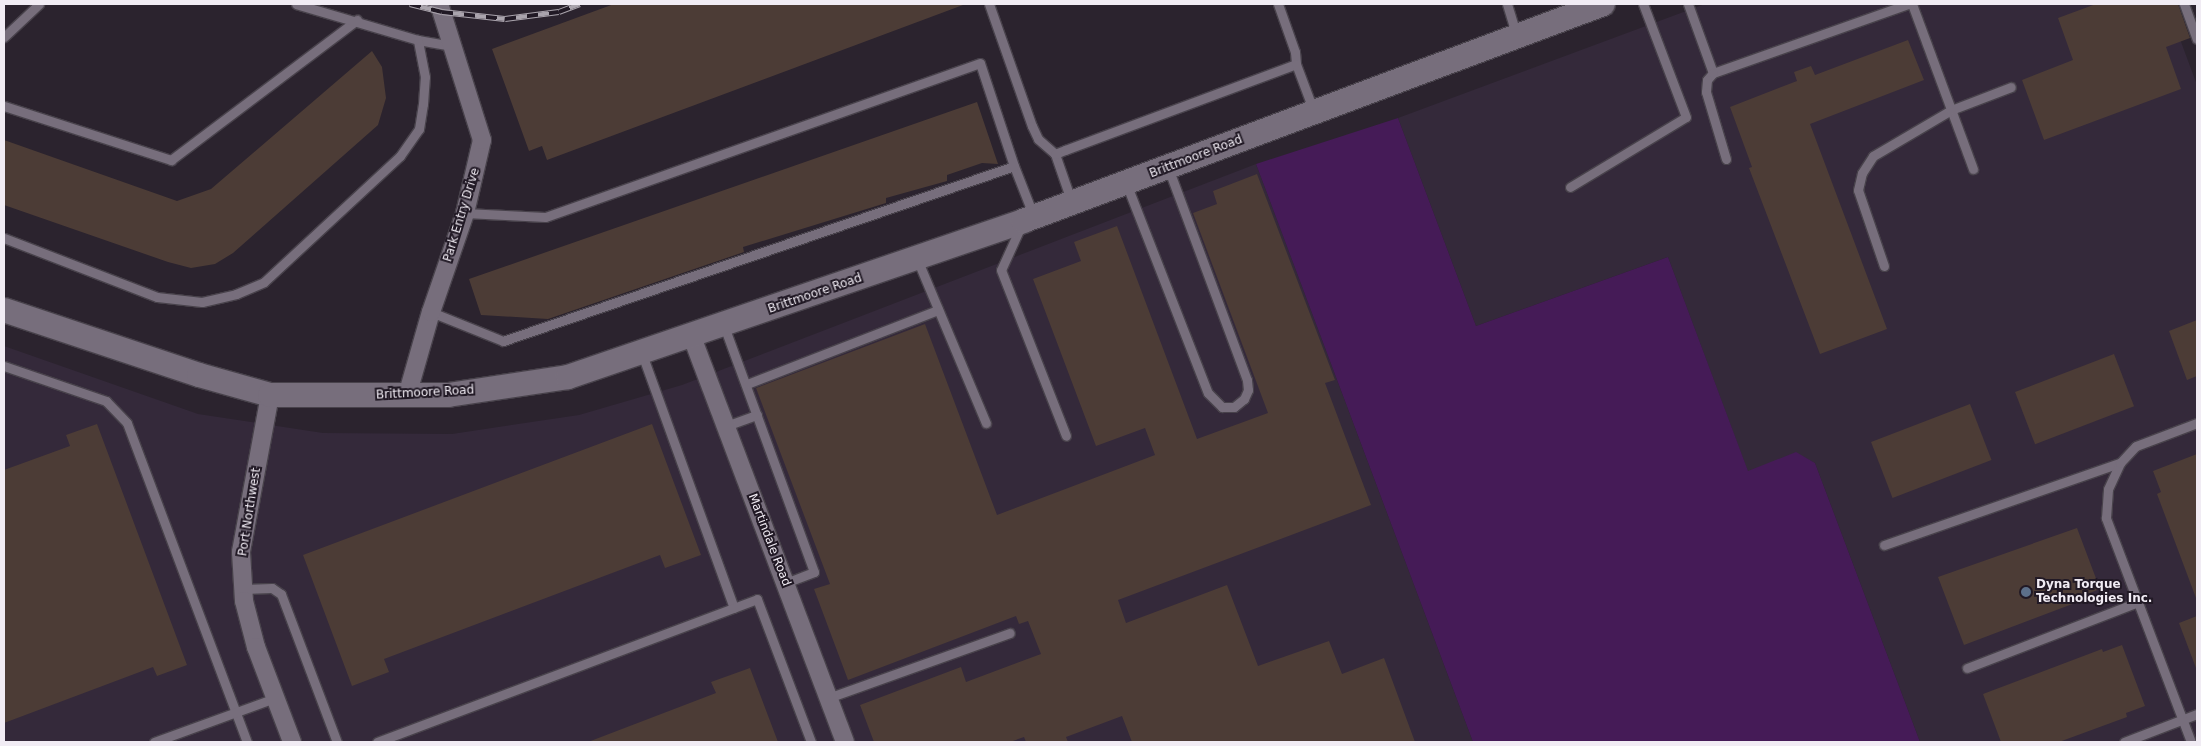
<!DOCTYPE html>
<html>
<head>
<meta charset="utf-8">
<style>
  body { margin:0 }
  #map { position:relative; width:2201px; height:746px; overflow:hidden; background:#2b232e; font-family:"DejaVu Sans",sans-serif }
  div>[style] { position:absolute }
  .built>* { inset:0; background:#34293a }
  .green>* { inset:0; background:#451b57 }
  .building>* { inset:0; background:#4c3c36; transform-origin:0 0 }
  .roads { filter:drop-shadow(1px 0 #48424b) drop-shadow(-1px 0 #48424b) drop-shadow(0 1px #48424b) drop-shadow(0 -1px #48424b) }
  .service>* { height:9px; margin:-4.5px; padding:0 4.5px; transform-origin:4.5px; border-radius:4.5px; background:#776e7c }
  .minor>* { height:18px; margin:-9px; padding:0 9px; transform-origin:9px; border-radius:9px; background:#776e7c }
  .secondary>* { height:24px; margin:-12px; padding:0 12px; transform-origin:12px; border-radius:12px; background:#776e7c }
  .rail>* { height:5.5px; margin-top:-2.75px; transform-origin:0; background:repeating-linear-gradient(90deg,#211925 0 11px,#aaa4ad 0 22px); box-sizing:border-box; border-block:1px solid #aaa4ad }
  .dots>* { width:14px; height:14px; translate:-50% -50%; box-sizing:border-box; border:2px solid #211925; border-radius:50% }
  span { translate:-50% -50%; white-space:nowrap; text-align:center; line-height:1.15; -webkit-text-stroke:4px #211925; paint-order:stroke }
  .street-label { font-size:12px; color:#f1ecf4 }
  .poi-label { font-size:12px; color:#f1ecf4; font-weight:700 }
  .left { translate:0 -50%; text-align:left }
  .frame { position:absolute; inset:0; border:5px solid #f1ecf4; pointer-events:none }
</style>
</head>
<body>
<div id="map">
  <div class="built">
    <i style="clip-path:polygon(1705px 4px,2167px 4px,2197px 85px,2197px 742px,1920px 742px,1815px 463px,1796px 453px,1748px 472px,1668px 257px,1476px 326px,1398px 118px)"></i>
    <i style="clip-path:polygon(1256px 164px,1473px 742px,4px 742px,4px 346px,198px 414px,323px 433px,452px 434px,579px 415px,682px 385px)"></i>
  </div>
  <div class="green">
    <i style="clip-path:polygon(1398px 118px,1476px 326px,1668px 257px,1748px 471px,1796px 452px,1815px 463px,1920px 742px,1473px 742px,1256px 164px)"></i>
  </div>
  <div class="building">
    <i style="clip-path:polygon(614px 4px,963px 4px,963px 5px,547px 160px,542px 146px,529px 151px,492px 49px)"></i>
    <i style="clip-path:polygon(2096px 4px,2178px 4px,2190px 38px,2166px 47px,2181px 89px,2044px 140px,2022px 80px,2073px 60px,2058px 18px)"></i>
    <i style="clip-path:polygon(1908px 40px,1924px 80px,1810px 124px,1887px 329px,1820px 354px,1749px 168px,1752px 167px,1730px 107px,1797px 81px,1794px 72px,1811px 66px,1815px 75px)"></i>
    <i style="clip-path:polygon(372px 51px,382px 67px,386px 98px,378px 125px,233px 253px,215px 264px,191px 268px,168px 262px,4px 205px,4px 140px,177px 201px,211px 189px)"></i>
    <i style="clip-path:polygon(977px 102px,998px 164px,982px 163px,947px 175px,947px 181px,886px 198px,886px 203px,743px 247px,744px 252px,548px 319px,481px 315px,469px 279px)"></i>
    <i style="clip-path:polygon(1257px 174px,1335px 380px,1325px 383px,1371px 505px,1118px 600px,1126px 623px,1227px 585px,1258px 666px,1329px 641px,1342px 674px,1384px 658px,1415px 742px,1132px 742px,1122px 716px,1066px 737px,1068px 742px,1026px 742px,1024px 737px,1010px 742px,874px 742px,860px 705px,961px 667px,966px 682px,1041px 654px,1028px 621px,1019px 624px,1016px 616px,848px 680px,814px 589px,830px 584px,756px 388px,925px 324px,997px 515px,1155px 455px,1145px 428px,1096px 446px,1033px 279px,1081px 261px,1074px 242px,1117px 226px,1197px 439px,1268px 413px,1193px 213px,1217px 204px,1213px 191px)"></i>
    <i style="clip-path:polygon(2197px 320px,2197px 376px,2187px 380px,2169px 331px)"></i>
    <i style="left:2114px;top:354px;width:56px;height:106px;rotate:69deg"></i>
    <i style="left:1970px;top:404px;width:60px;height:106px;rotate:69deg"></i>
    <i style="clip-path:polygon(97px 424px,187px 665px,157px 676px,153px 667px,4px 723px,4px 470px,70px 446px,66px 435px)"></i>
    <i style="clip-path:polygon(652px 424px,701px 555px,665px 568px,660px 555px,384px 659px,389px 672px,352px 686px,303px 555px)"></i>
    <i style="clip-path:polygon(2197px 454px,2197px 598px,2196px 598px,2157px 494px,2161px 492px,2153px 471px)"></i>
    <i style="clip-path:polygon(2077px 528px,2100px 589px,2082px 596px,2083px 600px,1964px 645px,1938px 577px)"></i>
    <i style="clip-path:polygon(2197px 616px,2197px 668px,2196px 668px,2179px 623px)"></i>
    <i style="clip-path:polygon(2122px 645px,2145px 706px,2126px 713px,2127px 717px,2059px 742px,2001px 742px,1983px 694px,2102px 649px,2103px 652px)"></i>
    <i style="clip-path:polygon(750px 668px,778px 742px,588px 742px,716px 693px,711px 682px)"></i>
  </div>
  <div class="roads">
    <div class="service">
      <i style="left:989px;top:4px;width:129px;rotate:70.6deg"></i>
      <i style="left:1032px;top:126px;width:14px;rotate:65deg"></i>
      <i style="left:1038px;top:139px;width:23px;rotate:41deg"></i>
      <i style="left:1278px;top:4px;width:51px;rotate:70.5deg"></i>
      <i style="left:1295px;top:52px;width:12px;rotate:85deg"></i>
      <i style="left:1507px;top:4px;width:34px;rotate:73deg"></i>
      <i style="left:1688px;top:4px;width:73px;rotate:70.1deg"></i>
      <i style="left:1713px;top:73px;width:207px;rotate:-19.5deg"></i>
      <i style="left:1912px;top:4px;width:176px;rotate:69.7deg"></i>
      <i style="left:2184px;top:4px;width:37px;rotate:70deg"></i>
      <i style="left:4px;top:37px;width:48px;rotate:-43.3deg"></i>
      <i style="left:418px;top:40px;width:36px;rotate:10deg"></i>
      <i style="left:1713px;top:73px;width:9px;rotate:131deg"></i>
      <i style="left:1707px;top:80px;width:12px;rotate:95deg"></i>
      <i style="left:1706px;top:92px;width:70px;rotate:73.4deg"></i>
      <i style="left:4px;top:106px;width:176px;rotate:17.9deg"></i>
      <i style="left:171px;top:160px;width:233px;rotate:-37deg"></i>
      <i style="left:1014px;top:166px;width:55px;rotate:68.6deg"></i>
      <i style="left:1126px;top:183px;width:225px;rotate:68.7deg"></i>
      <i style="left:1208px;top:393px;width:20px;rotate:45deg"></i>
      <i style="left:1222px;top:407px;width:12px"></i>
      <i style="left:1234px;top:407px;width:13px;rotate:-39deg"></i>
      <i style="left:1244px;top:399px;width:10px;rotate:-66deg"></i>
      <i style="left:1248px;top:390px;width:10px;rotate:-96deg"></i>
      <i style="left:1247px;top:380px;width:226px;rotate:-110.4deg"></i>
      <i style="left:1570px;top:187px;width:135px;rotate:-31.1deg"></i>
      <i style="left:1686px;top:117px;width:121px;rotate:-110.8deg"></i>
      <i style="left:1072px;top:203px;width:52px;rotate:-109.1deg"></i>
      <i style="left:1055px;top:154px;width:11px;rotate:-22deg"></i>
      <i style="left:1065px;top:150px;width:246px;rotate:-20.4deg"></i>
      <i style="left:1296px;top:64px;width:51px;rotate:69.4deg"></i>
      <i style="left:1021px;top:226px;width:48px;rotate:114.4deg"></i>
      <i style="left:1001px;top:270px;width:178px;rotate:68.6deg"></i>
      <i style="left:4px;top:238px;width:164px;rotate:21.1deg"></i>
      <i style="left:157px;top:297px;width:45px;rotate:6.3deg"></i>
      <i style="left:202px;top:302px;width:35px;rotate:-13deg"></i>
      <i style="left:236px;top:294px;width:30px;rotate:-23deg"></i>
      <i style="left:264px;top:282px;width:185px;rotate:-42.8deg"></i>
      <i style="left:400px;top:156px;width:33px;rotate:-55deg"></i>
      <i style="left:419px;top:129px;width:25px;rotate:-81deg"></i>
      <i style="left:423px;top:104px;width:27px;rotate:-86deg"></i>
      <i style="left:425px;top:77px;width:38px;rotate:-101deg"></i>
      <i style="left:418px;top:40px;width:127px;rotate:-163.6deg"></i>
      <i style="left:917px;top:259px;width:178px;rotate:67.2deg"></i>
      <i style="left:1884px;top:266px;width:80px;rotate:-108.9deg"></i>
      <i style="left:1858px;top:190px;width:17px;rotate:-77deg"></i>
      <i style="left:1862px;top:173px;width:20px;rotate:-57deg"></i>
      <i style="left:1873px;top:156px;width:91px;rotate:-30.5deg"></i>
      <i style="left:1951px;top:110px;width:64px;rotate:-21deg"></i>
      <i style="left:431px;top:312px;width:78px;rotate:21.9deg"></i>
      <i style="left:503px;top:341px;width:540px;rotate:-18.9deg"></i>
      <i style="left:1014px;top:166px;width:108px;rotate:-108.3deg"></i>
      <i style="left:980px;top:63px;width:461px;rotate:160.5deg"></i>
      <i style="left:545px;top:217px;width:80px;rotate:-177.1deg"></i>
      <i style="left:724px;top:326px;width:262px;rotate:69.9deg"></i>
      <i style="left:814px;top:572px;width:31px;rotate:159deg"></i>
      <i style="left:642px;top:354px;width:270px;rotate:70.1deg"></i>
      <i style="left:4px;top:366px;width:108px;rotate:18.9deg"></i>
      <i style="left:106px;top:401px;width:30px;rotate:46deg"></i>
      <i style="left:127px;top:423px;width:341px;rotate:69.4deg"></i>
      <i style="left:747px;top:384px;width:205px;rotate:-21.2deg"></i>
      <i style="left:726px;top:426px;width:33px;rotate:-20deg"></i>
      <i style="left:1884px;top:545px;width:250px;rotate:-19.2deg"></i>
      <i style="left:243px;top:589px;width:29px;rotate:-2deg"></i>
      <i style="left:272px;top:588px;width:11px;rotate:34deg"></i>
      <i style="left:281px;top:594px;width:158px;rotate:69.3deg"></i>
      <i style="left:1967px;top:668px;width:183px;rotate:-21.1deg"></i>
      <i style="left:828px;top:698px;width:193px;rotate:-19.7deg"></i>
      <i style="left:154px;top:742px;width:129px;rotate:-20deg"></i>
      <i style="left:377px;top:742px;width:406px;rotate:-20.6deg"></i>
      <i style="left:757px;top:599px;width:153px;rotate:69.3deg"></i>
      <i style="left:2124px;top:742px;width:78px;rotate:-21deg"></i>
      <i style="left:2191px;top:742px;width:240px;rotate:-110.8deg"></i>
      <i style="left:2106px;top:518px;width:29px;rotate:-86deg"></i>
      <i style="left:2108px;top:489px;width:29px;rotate:-65deg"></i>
      <i style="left:2120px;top:463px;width:23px;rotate:-47deg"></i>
      <i style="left:2136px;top:446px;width:65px;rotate:-20.7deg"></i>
    </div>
    <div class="minor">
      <i style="left:692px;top:337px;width:433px;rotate:69.3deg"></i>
      <i style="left:270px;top:395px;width:160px;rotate:100.5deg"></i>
      <i style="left:241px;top:552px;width:49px;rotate:86.5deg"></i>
      <i style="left:244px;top:601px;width:48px;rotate:75.4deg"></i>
      <i style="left:256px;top:647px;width:102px;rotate:69.2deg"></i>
      <i style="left:407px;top:396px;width:87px;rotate:-74.1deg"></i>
      <i style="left:431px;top:312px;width:105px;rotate:-71deg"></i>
      <i style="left:465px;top:213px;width:75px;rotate:-76.9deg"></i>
      <i style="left:482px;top:140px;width:143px;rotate:-107.5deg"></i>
    </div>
    <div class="secondary">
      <i style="left:4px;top:310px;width:206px;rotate:18.4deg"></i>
      <i style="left:199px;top:375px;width:74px;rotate:15.7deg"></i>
      <i style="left:270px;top:395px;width:178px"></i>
      <i style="left:448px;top:395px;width:121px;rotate:-8.5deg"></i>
      <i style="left:568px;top:377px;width:481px;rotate:-18.9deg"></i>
      <i style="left:1023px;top:221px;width:619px;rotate:-20.51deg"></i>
    </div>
  </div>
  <div class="rail">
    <i style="left:410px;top:4px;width:33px;rotate:14deg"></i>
    <i style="left:442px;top:12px;width:63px;rotate:6.3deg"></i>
    <i style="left:505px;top:19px;width:54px;rotate:-7.4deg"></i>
    <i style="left:559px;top:12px;width:22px;rotate:-21deg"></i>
  </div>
  <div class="dots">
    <i style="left:2026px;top:592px;background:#5c6f8a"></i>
  </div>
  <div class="street-label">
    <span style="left:1196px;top:157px;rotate:-21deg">Brittmoore Road</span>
    <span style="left:462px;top:215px;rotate:-73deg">Park Entry Drive</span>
    <span style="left:815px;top:294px;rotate:-19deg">Brittmoore Road</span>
    <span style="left:425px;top:393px;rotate:-3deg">Brittmoore Road</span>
    <span style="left:250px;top:512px;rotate:-81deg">Port Northwest</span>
    <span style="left:769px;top:540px;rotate:69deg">Martindale Road</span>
  </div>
  <div class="poi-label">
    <span class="left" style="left:2036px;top:592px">Dyna Torque<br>Technologies Inc.</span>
  </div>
  <div class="frame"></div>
</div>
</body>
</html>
